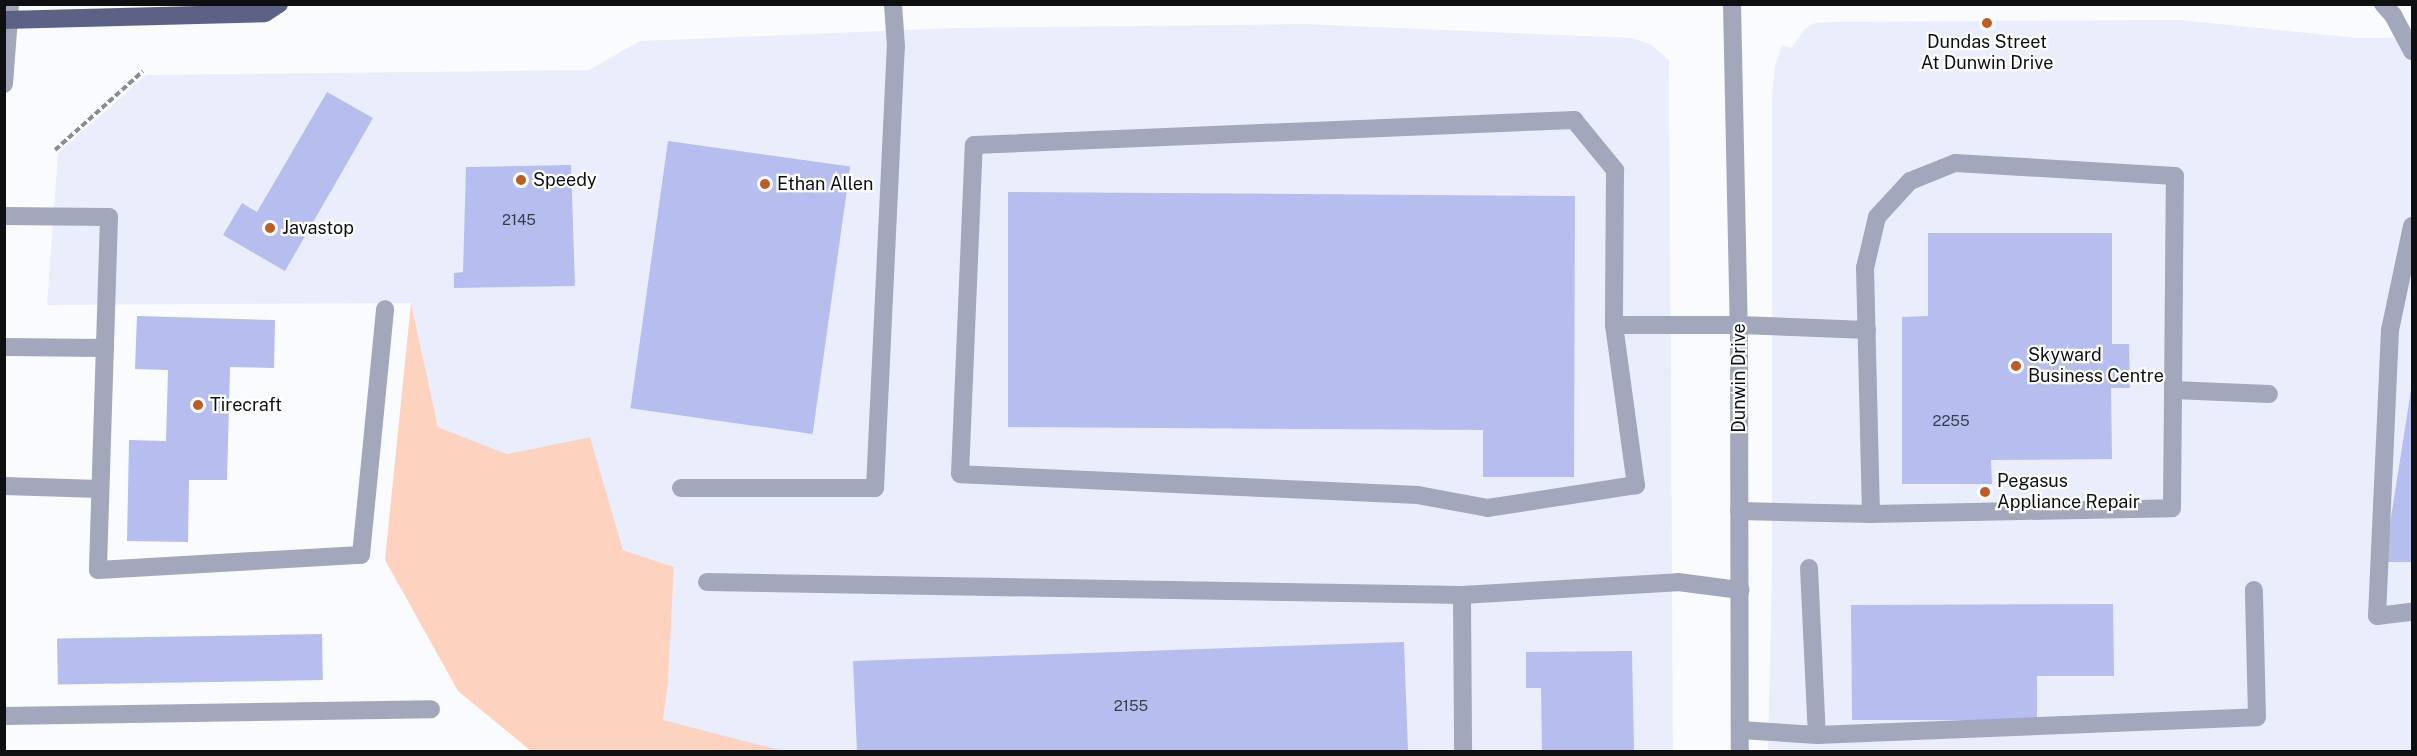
<!DOCTYPE html>
<html>
<head>
<meta charset="utf-8">
<style>
  body { margin:0 }
  #map { position:relative; width:2417px; height:756px; overflow:hidden; background:#fafbfe; font-family:"Public Sans",sans-serif }
  div>[style] { position:absolute }
  .built>* { inset:0; background:#eaeefc }
  .green>* { inset:0; background:#fdd3bf }
  .building>* { inset:0; background:#b5beee; transform-origin:0 0 }
  .path>* { height:4px; margin-top:-2px; transform-origin:0; background:repeating-linear-gradient(90deg,#8b8c8f 0 6px,transparent 0 9px) }
  .service>* { height:18px; margin:-9px; padding:0 9px; transform-origin:9px; border-radius:9px; background:#a3a7bc }
  .minor>* { height:18px; margin:-9px; padding:0 9px; transform-origin:9px; border-radius:9px; background:#a3a7bc }
  .tertiary>* { height:18px; margin:-9px; padding:0 9px; transform-origin:9px; border-radius:9px; background:#a3a7bc }
  .primary>* { height:18px; margin:-9px; padding:0 9px; transform-origin:9px; border-radius:9px; background:#5b6286 }
  .dots>* { width:16px; height:16px; translate:-50% -50%; box-sizing:border-box; border:3px solid #fff; border-radius:50% }
  span { translate:-50% -50%; white-space:nowrap; text-align:center; line-height:1.15; -webkit-text-stroke:4.5px #fff; paint-order:stroke }
  .number-label { font-size:15px; color:#383b48 }
  .number-label span { -webkit-text-stroke-width:0 }
  .poi-label { font-size:18px; color:#0e0f11 }
  .left { translate:0 -50%; text-align:left }
  .street-label { font-size:18px; color:#0e0f11 }
  .frame { position:absolute; inset:0; border:6px solid #0e0f11; pointer-events:none }
</style>
</head>
<body>
<div id="map">
  <div class="built">
    <i style="clip-path:polygon(2180px 20px,2357px 38px,2412px 38px,2412px 751px,1768px 752px,1772px 569px,1772px 96px,1775px 66px,1782px 45px,1791px 48px,1805px 29px,1815px 23px,1832px 22px)"></i>
    <i style="clip-path:polygon(1305px 24px,1632px 38px,1650px 44px,1669px 60px,1673px 751px,784px 752px,662px 720px,668px 683px,674px 567px,623px 550px,589px 437px,507px 454px,438px 427px,411px 303px,47px 305px,58px 153px,146px 75px,589px 70px,640px 41px,955px 28px)"></i>
  </div>
  <div class="green">
    <i style="clip-path:polygon(411px 303px,438px 427px,507px 454px,590px 437px,623px 550px,674px 567px,668px 683px,663px 720px,784px 751px,531px 751px,458px 691px,385px 560px)"></i>
  </div>
  <div class="building">
    <i style="clip-path:polygon(327px 92px,373px 118px,285px 271px,223px 235px,242px 203px,257px 212px)"></i>
    <i style="left:668px;top:141px;width:184px;height:270px;rotate:8deg"></i>
    <i style="clip-path:polygon(571px 165px,575px 286px,454px 288px,454px 273px,463px 272px,466px 167px)"></i>
    <i style="clip-path:polygon(1008px 192px,1575px 196px,1574px 477px,1483px 477px,1483px 430px,1008px 427px)"></i>
    <i style="clip-path:polygon(1928px 233px,2112px 233px,2112px 344px,2129px 344px,2130px 388px,2111px 388px,2112px 459px,1991px 460px,1992px 484px,1902px 484px,1902px 317px,1928px 316px)"></i>
    <i style="clip-path:polygon(137px 316px,275px 320px,274px 368px,230px 367px,227px 480px,189px 480px,188px 542px,127px 541px,129px 440px,166px 441px,168px 370px,135px 369px)"></i>
    <i style="clip-path:polygon(2411px 390px,2412px 562px,2384px 562px)"></i>
    <i style="clip-path:polygon(2113px 604px,2114px 676px,2037px 676px,2037px 720px,1852px 720px,1851px 605px)"></i>
    <i style="left:322px;top:634px;width:46px;height:265px;rotate:89deg"></i>
    <i style="clip-path:polygon(1404px 642px,1408px 752px,857px 752px,853px 661px)"></i>
    <i style="clip-path:polygon(1632px 651px,1634px 752px,1542px 752px,1541px 688px,1526px 688px,1526px 652px)"></i>
  </div>
  <div class="path">
    <i style="left:55px;top:150px;width:118px;rotate:-41.9deg"></i>
  </div>
  <div class="service">
    <i style="left:2383px;top:4px;width:15px;rotate:48deg"></i>
    <i style="left:2393px;top:15px;width:41px;rotate:62.2deg"></i>
    <i style="left:4px;top:216px;width:105px;rotate:0.5deg"></i>
    <i style="left:109px;top:217px;width:353px;rotate:91.8deg"></i>
    <i style="left:98px;top:570px;width:263px;rotate:-3.3deg"></i>
    <i style="left:361px;top:555px;width:247px;rotate:-84.4deg"></i>
    <i style="left:2412px;top:226px;width:106px;rotate:101.9deg"></i>
    <i style="left:2390px;top:330px;width:286px;rotate:92.6deg"></i>
    <i style="left:2377px;top:616px;width:35px;rotate:-7deg"></i>
    <i style="left:1614px;top:325px;width:162px;rotate:82.2deg"></i>
    <i style="left:1636px;top:485px;width:150px;rotate:171.2deg"></i>
    <i style="left:1488px;top:508px;width:71px;rotate:-169.5deg"></i>
    <i style="left:1418px;top:495px;width:458px;rotate:-177.4deg"></i>
    <i style="left:960px;top:474px;width:329px;rotate:-87.6deg"></i>
    <i style="left:974px;top:145px;width:601px;rotate:-2.39deg"></i>
    <i style="left:1574px;top:120px;width:65px;rotate:50.6deg"></i>
    <i style="left:1615px;top:170px;width:155px;rotate:90.4deg"></i>
    <i style="left:1614px;top:325px;width:125px"></i>
    <i style="left:1739px;top:325px;width:128px;rotate:2.2deg"></i>
    <i style="left:4px;top:347px;width:101px;rotate:0.6deg"></i>
    <i style="left:2173px;top:390px;width:96px;rotate:2.4deg"></i>
    <i style="left:4px;top:486px;width:96px;rotate:1.8deg"></i>
    <i style="left:681px;top:488px;width:194px"></i>
    <i style="left:875px;top:488px;width:441px;rotate:-87.3deg"></i>
    <i style="left:896px;top:47px;width:43px;rotate:-94deg"></i>
    <i style="left:1739px;top:511px;width:132px;rotate:1.3deg"></i>
    <i style="left:1871px;top:514px;width:301px;rotate:-1.1deg"></i>
    <i style="left:2172px;top:508px;width:332px;rotate:-89.5deg"></i>
    <i style="left:2175px;top:176px;width:220px;rotate:-176.6deg"></i>
    <i style="left:1955px;top:163px;width:48px;rotate:158.2deg"></i>
    <i style="left:1910px;top:181px;width:49px;rotate:132.5deg"></i>
    <i style="left:1877px;top:217px;width:52px;rotate:103.2deg"></i>
    <i style="left:1865px;top:268px;width:246px;rotate:88.6deg"></i>
    <i style="left:1809px;top:568px;width:167px;rotate:87.3deg"></i>
    <i style="left:707px;top:582px;width:755px;rotate:0.99deg"></i>
    <i style="left:1462px;top:595px;width:216px;rotate:-3.4deg"></i>
    <i style="left:1678px;top:582px;width:63px;rotate:7.4deg"></i>
    <i style="left:1462px;top:595px;width:157px;rotate:89.6deg"></i>
    <i style="left:4px;top:716px;width:427px;rotate:-0.9deg"></i>
    <i style="left:1741px;top:730px;width:76px;rotate:3.8deg"></i>
    <i style="left:1817px;top:735px;width:440px;rotate:-2.3deg"></i>
    <i style="left:2257px;top:717px;width:127px;rotate:-91.4deg"></i>
  </div>
  <div class="minor">
    <i style="left:1732px;top:4px;width:321px;rotate:88.8deg"></i>
    <i style="left:1739px;top:325px;width:427px;rotate:89.9deg"></i>
  </div>
  <div class="tertiary">
    <i style="left:4px;top:84px;width:80px;rotate:-85.7deg"></i>
  </div>
  <div class="primary">
    <i style="left:4px;top:20px;width:261px;rotate:-1.5deg"></i>
    <i style="left:265px;top:13px;width:17px;rotate:-33deg"></i>
  </div>
  <div class="dots">
    <i style="left:1987px;top:23px;background:#bf5c23"></i>
    <i style="left:521px;top:180px;background:#bf5c23"></i>
    <i style="left:765px;top:184px;background:#bf5c23"></i>
    <i style="left:270px;top:228px;background:#bf5c23"></i>
    <i style="left:2016px;top:366px;background:#bf5c23"></i>
    <i style="left:198px;top:405px;background:#bf5c23"></i>
    <i style="left:1985px;top:492px;background:#bf5c23"></i>
  </div>
  <div class="number-label">
    <span style="left:519px;top:220px">2145</span>
    <span style="left:1951px;top:421px">2255</span>
    <span style="left:1131px;top:706px">2155</span>
  </div>
  <div class="poi-label">
    <span style="left:1987px;top:53px">Dundas Street<br>At Dunwin Drive</span>
    <span class="left" style="left:533px;top:180px">Speedy</span>
    <span class="left" style="left:777px;top:184px">Ethan Allen</span>
    <span class="left" style="left:282px;top:228px">Javastop</span>
    <span class="left" style="left:2028px;top:366px">Skyward<br>Business Centre</span>
    <span class="left" style="left:210px;top:405px">Tirecraft</span>
    <span class="left" style="left:1997px;top:492px">Pegasus<br>Appliance Repair</span>
  </div>
  <div class="street-label">
    <span style="left:1739px;top:378px;rotate:-90deg">Dunwin Drive</span>
  </div>
  <div class="frame"></div>
</div>
</body>
</html>
